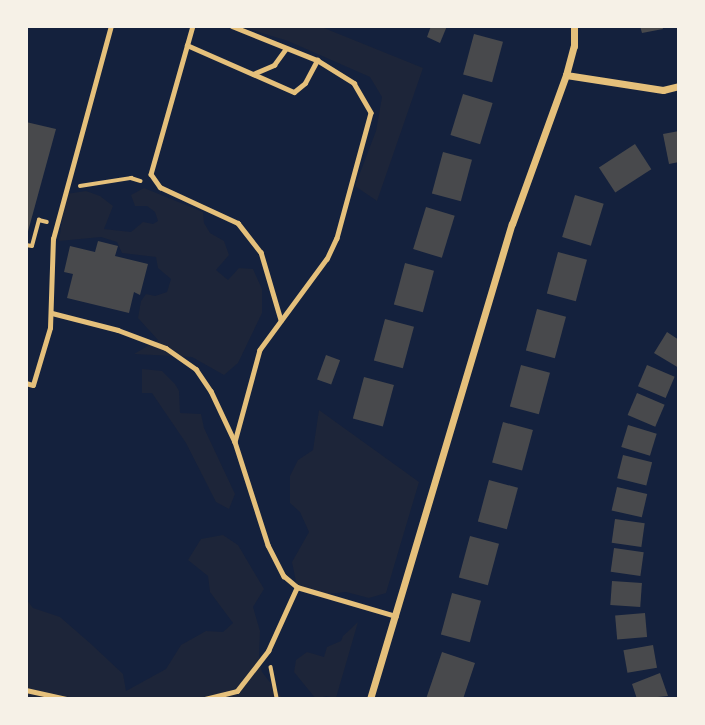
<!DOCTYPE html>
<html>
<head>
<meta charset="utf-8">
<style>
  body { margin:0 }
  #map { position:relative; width:705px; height:725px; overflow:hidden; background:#14213d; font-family:"Public Sans",sans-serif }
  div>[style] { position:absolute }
  .green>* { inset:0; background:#1d2539 }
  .building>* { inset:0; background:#48494c; transform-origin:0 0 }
  .path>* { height:3.5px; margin:-1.75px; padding:0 1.75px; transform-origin:1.75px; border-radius:1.75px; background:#e5c07b }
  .service>* { height:4.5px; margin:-2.25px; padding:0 2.25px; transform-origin:2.25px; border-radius:2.25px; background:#e5c07b }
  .minor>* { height:7px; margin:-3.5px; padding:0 3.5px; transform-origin:3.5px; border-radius:3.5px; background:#e5c07b }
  span { translate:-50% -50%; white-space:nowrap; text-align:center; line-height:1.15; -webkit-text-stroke:6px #f6f1e7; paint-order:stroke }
  .frame { position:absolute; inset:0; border:28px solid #f6f1e7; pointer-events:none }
</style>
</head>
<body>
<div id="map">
  <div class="green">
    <i style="clip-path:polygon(240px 26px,319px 26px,423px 68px,377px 201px,355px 186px,376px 131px,382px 97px,370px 77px,288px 41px)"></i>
    <i style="clip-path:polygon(144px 188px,203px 212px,204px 223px,210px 233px,224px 241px,229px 255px,216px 270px,228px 280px,239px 268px,253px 269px,262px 289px,262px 313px,238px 363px,224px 375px,192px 357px,134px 354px,158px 340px,138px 318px,141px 301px,146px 294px,155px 296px,167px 292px,171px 279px,158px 268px,156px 257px,122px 253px,117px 242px,101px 237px,59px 241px,66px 194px,86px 191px,100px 196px,113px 206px,104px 229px,131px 232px,143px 222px,153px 224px,158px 221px,155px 212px,147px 206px,135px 206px,131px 195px)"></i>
    <i style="clip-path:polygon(142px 369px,162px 371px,175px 384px,179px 391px,180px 413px,201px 414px,204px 428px,235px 494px,229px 509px,216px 502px,186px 443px,156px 399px,152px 393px,142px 393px)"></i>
    <i style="clip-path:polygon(319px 410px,419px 482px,386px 593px,369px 598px,346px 592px,327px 594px,297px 587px,292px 562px,309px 532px,300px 512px,290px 503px,290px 476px,298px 460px,313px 450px)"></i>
    <i style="clip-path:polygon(223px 535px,238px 545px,264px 589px,253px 607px,260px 631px,259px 659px,262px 672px,283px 699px,26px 699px,26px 599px,33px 608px,60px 617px,91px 644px,123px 674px,126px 691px,166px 669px,181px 645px,206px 631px,223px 632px,233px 623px,210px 592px,208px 576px,188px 560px,201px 539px)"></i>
    <i style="clip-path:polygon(358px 622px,336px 698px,326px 696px,316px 699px,294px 672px,296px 660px,307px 652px,324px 657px,327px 647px,341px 641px,343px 636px)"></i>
  </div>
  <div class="building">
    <i style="clip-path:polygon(431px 26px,447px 26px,440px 43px,427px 37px)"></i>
    <i style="clip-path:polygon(640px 26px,662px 26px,663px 29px,642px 33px)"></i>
    <i style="left:474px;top:34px;width:30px;height:42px;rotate:15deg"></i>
    <i style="left:463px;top:94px;width:31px;height:43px;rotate:17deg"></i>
    <i style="clip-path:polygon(26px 122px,56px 129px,27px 235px,26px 235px)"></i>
    <i style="clip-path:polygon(679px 131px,679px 162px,669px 164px,663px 134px)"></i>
    <i style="left:635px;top:144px;width:30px;height:43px;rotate:57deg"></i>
    <i style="left:443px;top:152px;width:30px;height:43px;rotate:15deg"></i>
    <i style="left:575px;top:195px;width:30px;height:44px;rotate:17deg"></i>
    <i style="left:426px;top:207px;width:30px;height:44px;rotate:17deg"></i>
    <i style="clip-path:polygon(98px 241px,118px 246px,115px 256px,148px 264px,140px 295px,134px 292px,129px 313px,67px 298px,73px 274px,64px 272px,70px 246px,95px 252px)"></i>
    <i style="left:558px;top:252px;width:30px;height:43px;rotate:15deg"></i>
    <i style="left:405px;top:263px;width:30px;height:43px;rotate:15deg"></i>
    <i style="left:537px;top:309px;width:30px;height:43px;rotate:15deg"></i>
    <i style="left:385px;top:319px;width:30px;height:43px;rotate:15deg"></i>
    <i style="clip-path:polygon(667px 332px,679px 340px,679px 368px,654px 353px)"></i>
    <i style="left:326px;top:355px;width:15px;height:26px;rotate:20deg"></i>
    <i style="left:521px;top:365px;width:30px;height:43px;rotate:15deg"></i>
    <i style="left:647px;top:365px;width:30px;height:23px;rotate:23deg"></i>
    <i style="left:364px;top:377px;width:31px;height:43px;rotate:15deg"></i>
    <i style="left:637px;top:393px;width:30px;height:24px;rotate:23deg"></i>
    <i style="left:503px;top:422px;width:31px;height:42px;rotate:15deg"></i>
    <i style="left:628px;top:425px;width:30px;height:23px;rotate:17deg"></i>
    <i style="left:623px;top:455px;width:30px;height:24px;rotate:14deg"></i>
    <i style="left:489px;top:480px;width:30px;height:43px;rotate:15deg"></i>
    <i style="left:617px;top:487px;width:31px;height:24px;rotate:13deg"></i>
    <i style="left:615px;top:519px;width:30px;height:24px;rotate:8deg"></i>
    <i style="left:470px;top:536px;width:30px;height:43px;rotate:15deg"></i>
    <i style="left:614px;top:548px;width:30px;height:24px;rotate:8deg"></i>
    <i style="left:612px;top:581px;width:30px;height:24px;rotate:4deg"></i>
    <i style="left:452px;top:593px;width:30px;height:43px;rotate:15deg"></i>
    <i style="left:645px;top:613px;width:24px;height:30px;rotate:85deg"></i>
    <i style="left:653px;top:645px;width:23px;height:30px;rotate:80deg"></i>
    <i style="clip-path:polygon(442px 652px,475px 663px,463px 699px,426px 699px)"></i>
    <i style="clip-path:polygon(660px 673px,668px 696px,637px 699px,632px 684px)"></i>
  </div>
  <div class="path">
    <i style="left:80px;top:186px;width:52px;rotate:-8.9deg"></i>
    <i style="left:131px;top:178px;width:10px;rotate:17deg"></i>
    <i style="left:26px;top:245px;width:6px;rotate:9deg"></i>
    <i style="left:32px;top:246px;width:27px;rotate:-75deg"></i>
    <i style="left:39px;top:220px;width:8px;rotate:14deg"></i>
    <i style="left:271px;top:667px;width:33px;rotate:79deg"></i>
  </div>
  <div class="service">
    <i style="left:193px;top:26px;width:154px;rotate:105.8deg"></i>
    <i style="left:151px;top:174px;width:16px;rotate:55deg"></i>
    <i style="left:160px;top:187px;width:86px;rotate:24.8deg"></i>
    <i style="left:238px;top:223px;width:37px;rotate:52deg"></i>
    <i style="left:261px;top:252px;width:71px;rotate:73.6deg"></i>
    <i style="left:232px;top:26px;width:92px;rotate:21.8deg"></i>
    <i style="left:317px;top:60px;width:44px;rotate:31.9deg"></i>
    <i style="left:354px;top:83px;width:34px;rotate:60deg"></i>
    <i style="left:371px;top:113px;width:130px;rotate:105.2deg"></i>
    <i style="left:337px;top:238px;width:23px;rotate:115deg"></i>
    <i style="left:327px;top:259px;width:113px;rotate:126.4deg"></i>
    <i style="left:260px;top:350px;width:95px;rotate:105.2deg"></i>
    <i style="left:187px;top:45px;width:117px;rotate:23.7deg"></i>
    <i style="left:294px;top:92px;width:14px;rotate:-39deg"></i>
    <i style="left:305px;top:83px;width:26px;rotate:-62deg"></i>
    <i style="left:253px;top:74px;width:23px;rotate:-23deg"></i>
    <i style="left:274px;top:65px;width:19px;rotate:-54deg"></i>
    <i style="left:52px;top:313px;width:68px;rotate:14.4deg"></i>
    <i style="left:118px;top:330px;width:51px;rotate:20.6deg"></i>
    <i style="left:166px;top:348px;width:37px;rotate:35deg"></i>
    <i style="left:196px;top:369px;width:27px;rotate:56deg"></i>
    <i style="left:211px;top:391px;width:56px;rotate:64.8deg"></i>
    <i style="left:235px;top:442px;width:108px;rotate:72.2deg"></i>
    <i style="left:268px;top:545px;width:35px;rotate:63deg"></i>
    <i style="left:284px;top:576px;width:17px;rotate:40deg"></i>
    <i style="left:297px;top:587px;width:103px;rotate:16.3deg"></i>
    <i style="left:26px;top:383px;width:7px;rotate:16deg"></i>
    <i style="left:33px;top:385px;width:59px;rotate:-73.4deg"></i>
    <i style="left:50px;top:328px;width:89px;rotate:-88.1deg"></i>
    <i style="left:53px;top:239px;width:221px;rotate:-74.8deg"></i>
    <i style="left:26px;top:690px;width:42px;rotate:12.4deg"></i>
    <i style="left:205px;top:699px;width:33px;rotate:-14deg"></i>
    <i style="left:237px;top:691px;width:51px;rotate:-52.2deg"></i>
    <i style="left:268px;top:651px;width:70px;rotate:-65.6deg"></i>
  </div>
  <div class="minor">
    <i style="left:566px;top:75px;width:98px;rotate:8.8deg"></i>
    <i style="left:663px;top:90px;width:16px;rotate:-14deg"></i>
    <i style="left:370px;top:699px;width:496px;rotate:-73.4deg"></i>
    <i style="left:512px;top:224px;width:158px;rotate:-70.1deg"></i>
    <i style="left:566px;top:75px;width:30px;rotate:-75deg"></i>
    <i style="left:574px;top:46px;width:20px;rotate:-90deg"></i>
  </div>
  <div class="frame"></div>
</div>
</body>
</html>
